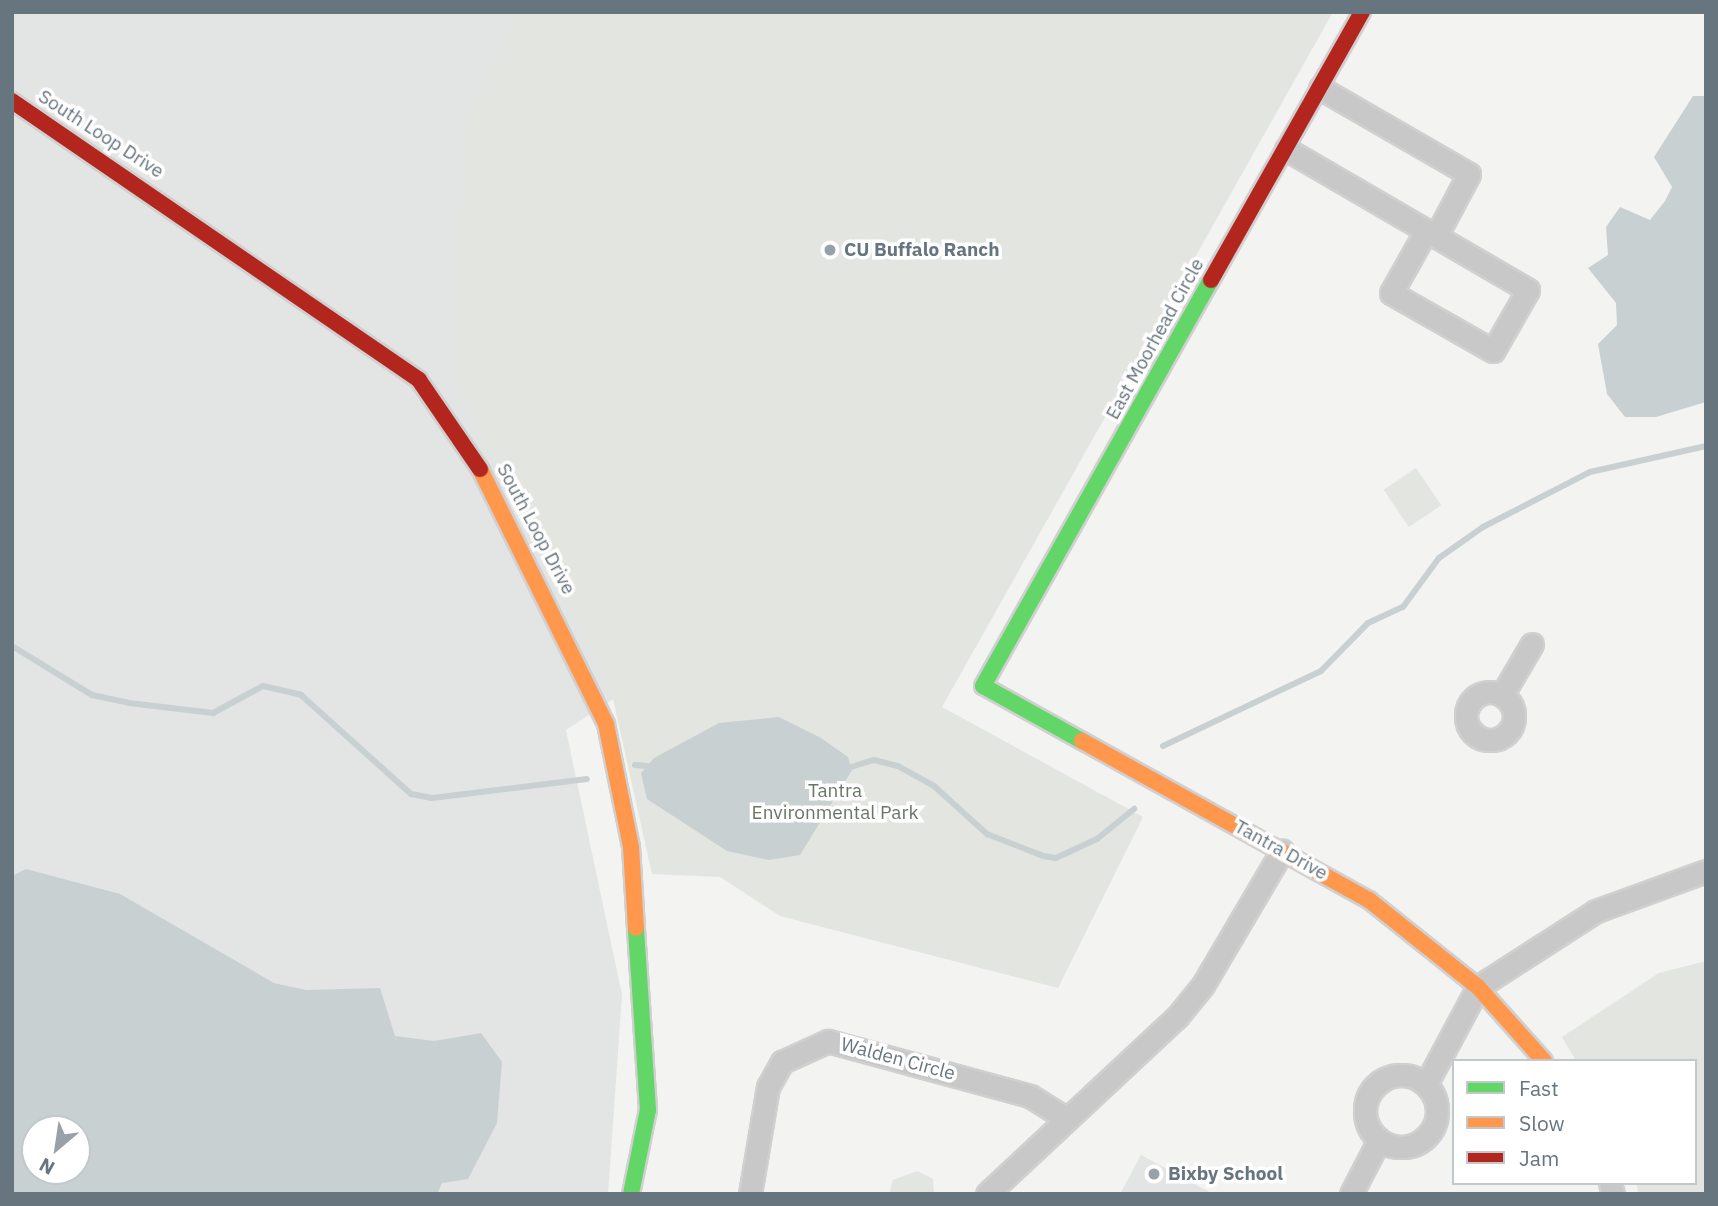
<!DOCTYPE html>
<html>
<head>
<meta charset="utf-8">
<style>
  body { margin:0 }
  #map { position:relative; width:1718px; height:1206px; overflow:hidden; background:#f3f3f2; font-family:"IBM Plex Sans",sans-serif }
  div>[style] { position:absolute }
  .built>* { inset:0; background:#e3e4e4 }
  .green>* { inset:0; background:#e3e5e0; transform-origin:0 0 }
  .water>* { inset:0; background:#c9d0d2 }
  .stream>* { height:6px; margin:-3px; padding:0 3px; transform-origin:3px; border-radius:3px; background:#c9d0d2 }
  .roads { filter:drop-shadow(2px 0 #d0d0d0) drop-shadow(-2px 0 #d0d0d0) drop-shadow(0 2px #d0d0d0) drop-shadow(0 -2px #d0d0d0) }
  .street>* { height:21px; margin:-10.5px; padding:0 10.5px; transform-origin:10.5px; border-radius:10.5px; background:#c8c8c9 }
  .street>.ring { margin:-10.5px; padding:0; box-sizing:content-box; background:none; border:21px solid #c8c8c9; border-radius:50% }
  .fast>* { height:16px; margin:-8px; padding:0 8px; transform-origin:8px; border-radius:8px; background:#63d668 }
  .slow>* { height:16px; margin:-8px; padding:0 8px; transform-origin:8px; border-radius:8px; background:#ff974d }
  .jam>* { height:16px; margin:-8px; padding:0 8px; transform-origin:8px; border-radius:8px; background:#b3261e }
  .dots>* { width:19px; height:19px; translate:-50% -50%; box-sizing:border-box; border:4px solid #fff; border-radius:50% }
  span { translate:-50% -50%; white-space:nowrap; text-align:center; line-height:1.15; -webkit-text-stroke:7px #fff; paint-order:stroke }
  .street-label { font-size:19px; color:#67757e }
  .poi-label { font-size:19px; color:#67757e; font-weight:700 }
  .left { translate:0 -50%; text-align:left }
  .park-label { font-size:19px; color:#697665 }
  .frame { position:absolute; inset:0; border:14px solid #67757e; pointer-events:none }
  .legend { position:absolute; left:1452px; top:1059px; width:245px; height:126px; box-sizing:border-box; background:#fff; border:2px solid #c2c8cb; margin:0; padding:9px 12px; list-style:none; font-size:21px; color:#67757e }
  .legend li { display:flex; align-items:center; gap:14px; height:35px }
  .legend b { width:35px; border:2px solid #c2c8cb }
  .north { position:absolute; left:21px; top:1115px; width:70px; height:70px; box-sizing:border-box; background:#fff; border:2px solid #c2c8cb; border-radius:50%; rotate:209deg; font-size:19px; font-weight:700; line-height:28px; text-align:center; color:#67757e }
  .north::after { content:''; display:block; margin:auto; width:24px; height:32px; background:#98a1a7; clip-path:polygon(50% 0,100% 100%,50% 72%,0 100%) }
</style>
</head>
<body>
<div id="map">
  <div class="built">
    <i style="clip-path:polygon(evenodd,12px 12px,1333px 12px,674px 659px,566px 730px,622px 995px,608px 1194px,12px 1194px,12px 12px,35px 1129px,77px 1129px,77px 1171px,35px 1171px,35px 1129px)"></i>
    <i style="clip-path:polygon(1141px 1155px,1213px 1194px,1120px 1194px)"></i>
  </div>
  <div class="green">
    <i style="clip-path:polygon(517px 12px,1333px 12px,942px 707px,1143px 817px,1058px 988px,780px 916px,720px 877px,652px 874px,613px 699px,455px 378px,465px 122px)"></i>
    <i style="left:1416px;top:468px;width:45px;height:39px;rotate:56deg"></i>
    <i style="clip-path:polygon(1706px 961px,1706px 1194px,1639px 1194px,1636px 1183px,1695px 1183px,1695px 1061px,1576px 1061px,1562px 1037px,1659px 973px)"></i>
    <i style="clip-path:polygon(917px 1171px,933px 1179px,934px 1194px,889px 1194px,893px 1180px)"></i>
  </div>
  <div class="water">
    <i style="clip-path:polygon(1693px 96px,1706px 96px,1706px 402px,1656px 417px,1625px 417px,1607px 394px,1598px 344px,1617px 325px,1616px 303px,1588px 268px,1608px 255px,1606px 227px,1620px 207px,1650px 220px,1665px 201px,1672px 187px,1654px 157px)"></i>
    <i style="clip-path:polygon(779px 717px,821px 738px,848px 757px,852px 770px,800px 855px,769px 860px,727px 851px,647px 799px,641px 773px,654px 758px,719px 723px)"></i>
    <i style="clip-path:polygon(evenodd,26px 869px,120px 894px,274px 983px,306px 990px,380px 988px,395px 1036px,434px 1041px,481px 1033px,502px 1062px,497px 1123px,468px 1179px,442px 1183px,437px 1194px,12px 1194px,12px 876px,26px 869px,35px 1129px,77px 1129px,77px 1171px,35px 1171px,35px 1129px)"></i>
  </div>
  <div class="stream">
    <i style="left:12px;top:646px;width:94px;rotate:31.5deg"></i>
    <i style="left:92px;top:695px;width:38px;rotate:12deg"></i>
    <i style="left:129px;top:703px;width:85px;rotate:6.8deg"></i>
    <i style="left:213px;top:713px;width:57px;rotate:-28.4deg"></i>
    <i style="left:263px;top:686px;width:39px;rotate:13deg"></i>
    <i style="left:301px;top:695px;width:148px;rotate:42deg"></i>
    <i style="left:411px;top:794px;width:21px;rotate:11deg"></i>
    <i style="left:432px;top:798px;width:156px;rotate:-7deg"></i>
    <i style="left:1163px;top:746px;width:175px;rotate:-25.4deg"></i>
    <i style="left:1321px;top:671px;width:67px;rotate:-45.6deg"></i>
    <i style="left:1368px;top:623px;width:38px;rotate:-25deg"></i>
    <i style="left:1403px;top:607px;width:61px;rotate:-53.7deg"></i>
    <i style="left:1439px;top:558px;width:54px;rotate:-35.2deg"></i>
    <i style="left:1483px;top:527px;width:120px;rotate:-27.2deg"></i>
    <i style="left:1590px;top:472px;width:119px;rotate:-12.6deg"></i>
    <i style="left:635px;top:765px;width:12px;rotate:5deg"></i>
    <i style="left:851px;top:767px;width:24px;rotate:-17deg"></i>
    <i style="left:874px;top:760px;width:25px;rotate:14deg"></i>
    <i style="left:898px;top:766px;width:41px;rotate:29.1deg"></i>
    <i style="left:934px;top:786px;width:72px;rotate:42.2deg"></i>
    <i style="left:987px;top:834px;width:60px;rotate:21.4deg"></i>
    <i style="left:1043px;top:856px;width:13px;rotate:9deg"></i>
    <i style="left:1056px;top:858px;width:45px;rotate:-24.9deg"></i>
    <i style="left:1097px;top:839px;width:48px;rotate:-39deg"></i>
  </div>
  <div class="roads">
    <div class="street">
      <i style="left:1320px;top:88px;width:172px;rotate:30deg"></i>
      <i style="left:1469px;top:174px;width:70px;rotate:118deg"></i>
      <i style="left:1286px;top:149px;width:280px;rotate:30.2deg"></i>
      <i style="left:1528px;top:290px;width:70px;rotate:119.8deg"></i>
      <i style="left:1493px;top:351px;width:117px;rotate:-150.4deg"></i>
      <i style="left:1391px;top:293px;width:71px;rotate:-60.6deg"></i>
      <i class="ring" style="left:1466px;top:692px;width:27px;height:27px"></i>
      <i style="left:1502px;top:695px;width:59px;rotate:-59.5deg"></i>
      <i class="ring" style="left:1365px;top:1075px;width:51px;height:51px"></i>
      <i style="left:1426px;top:1084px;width:110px;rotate:-61.8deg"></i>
      <i style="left:1478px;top:987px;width:140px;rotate:-32.8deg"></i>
      <i style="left:1596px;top:911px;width:117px;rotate:-20deg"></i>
      <i style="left:1610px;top:1183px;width:11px;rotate:75deg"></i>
      <i style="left:750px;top:1194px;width:109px;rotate:-80.5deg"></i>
      <i style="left:768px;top:1087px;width:29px;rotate:-61deg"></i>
      <i style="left:782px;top:1062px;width:51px;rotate:-24.5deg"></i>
      <i style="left:828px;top:1041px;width:209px;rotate:15.2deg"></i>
      <i style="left:1030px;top:1096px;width:40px;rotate:32deg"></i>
      <i style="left:987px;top:1194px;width:260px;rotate:-43deg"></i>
      <i style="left:1177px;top:1017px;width:41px;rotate:-50.9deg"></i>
      <i style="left:1203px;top:985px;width:156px;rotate:-59.5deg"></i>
      <i style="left:1351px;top:1194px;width:61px;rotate:-62.6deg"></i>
    </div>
    <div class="fast">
      <i style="left:1082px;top:741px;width:113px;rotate:-150.9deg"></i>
      <i style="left:983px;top:686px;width:466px;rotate:-60.7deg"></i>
      <i style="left:631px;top:1194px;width:86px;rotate:-78.6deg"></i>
      <i style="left:648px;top:1110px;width:182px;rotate:-93.8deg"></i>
    </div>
    <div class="slow">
      <i style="left:480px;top:469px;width:284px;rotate:63.7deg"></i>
      <i style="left:606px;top:724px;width:126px;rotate:78.5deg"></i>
      <i style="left:631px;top:847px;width:81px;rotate:86.5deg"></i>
      <i style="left:1082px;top:741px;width:328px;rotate:29deg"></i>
      <i style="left:1369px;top:900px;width:139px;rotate:38.6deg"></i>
      <i style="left:1478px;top:987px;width:99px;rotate:48.3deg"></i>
    </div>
    <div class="jam">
      <i style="left:12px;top:101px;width:493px;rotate:34.4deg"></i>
      <i style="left:419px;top:380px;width:108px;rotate:55.6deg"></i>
      <i style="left:1211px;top:280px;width:308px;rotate:-60.6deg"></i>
    </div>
  </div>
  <div class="dots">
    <i style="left:830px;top:250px;background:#98a1a7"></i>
    <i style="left:1154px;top:1174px;background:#98a1a7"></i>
  </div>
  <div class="street-label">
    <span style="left:101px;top:134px;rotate:33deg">South Loop Drive</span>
    <span style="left:1155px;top:339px;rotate:-61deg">East Moorhead Circle</span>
    <span style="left:536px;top:529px;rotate:62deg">South Loop Drive</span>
    <span style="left:1281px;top:850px;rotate:29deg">Tantra Drive</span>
    <span style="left:898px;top:1059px;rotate:15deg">Walden Circle</span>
  </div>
  <div class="poi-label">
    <span class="left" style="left:844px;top:250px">CU Buffalo Ranch</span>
    <span class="left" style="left:1168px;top:1174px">Bixby School</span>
  </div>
  <div class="park-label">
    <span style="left:835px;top:802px">Tantra<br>Environmental Park</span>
  </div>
  <div class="frame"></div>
  <ul class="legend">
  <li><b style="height:9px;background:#63d668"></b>Fast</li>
  <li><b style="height:9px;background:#ff974d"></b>Slow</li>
  <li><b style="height:9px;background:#b3261e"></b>Jam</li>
  </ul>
  <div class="north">N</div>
</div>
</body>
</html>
